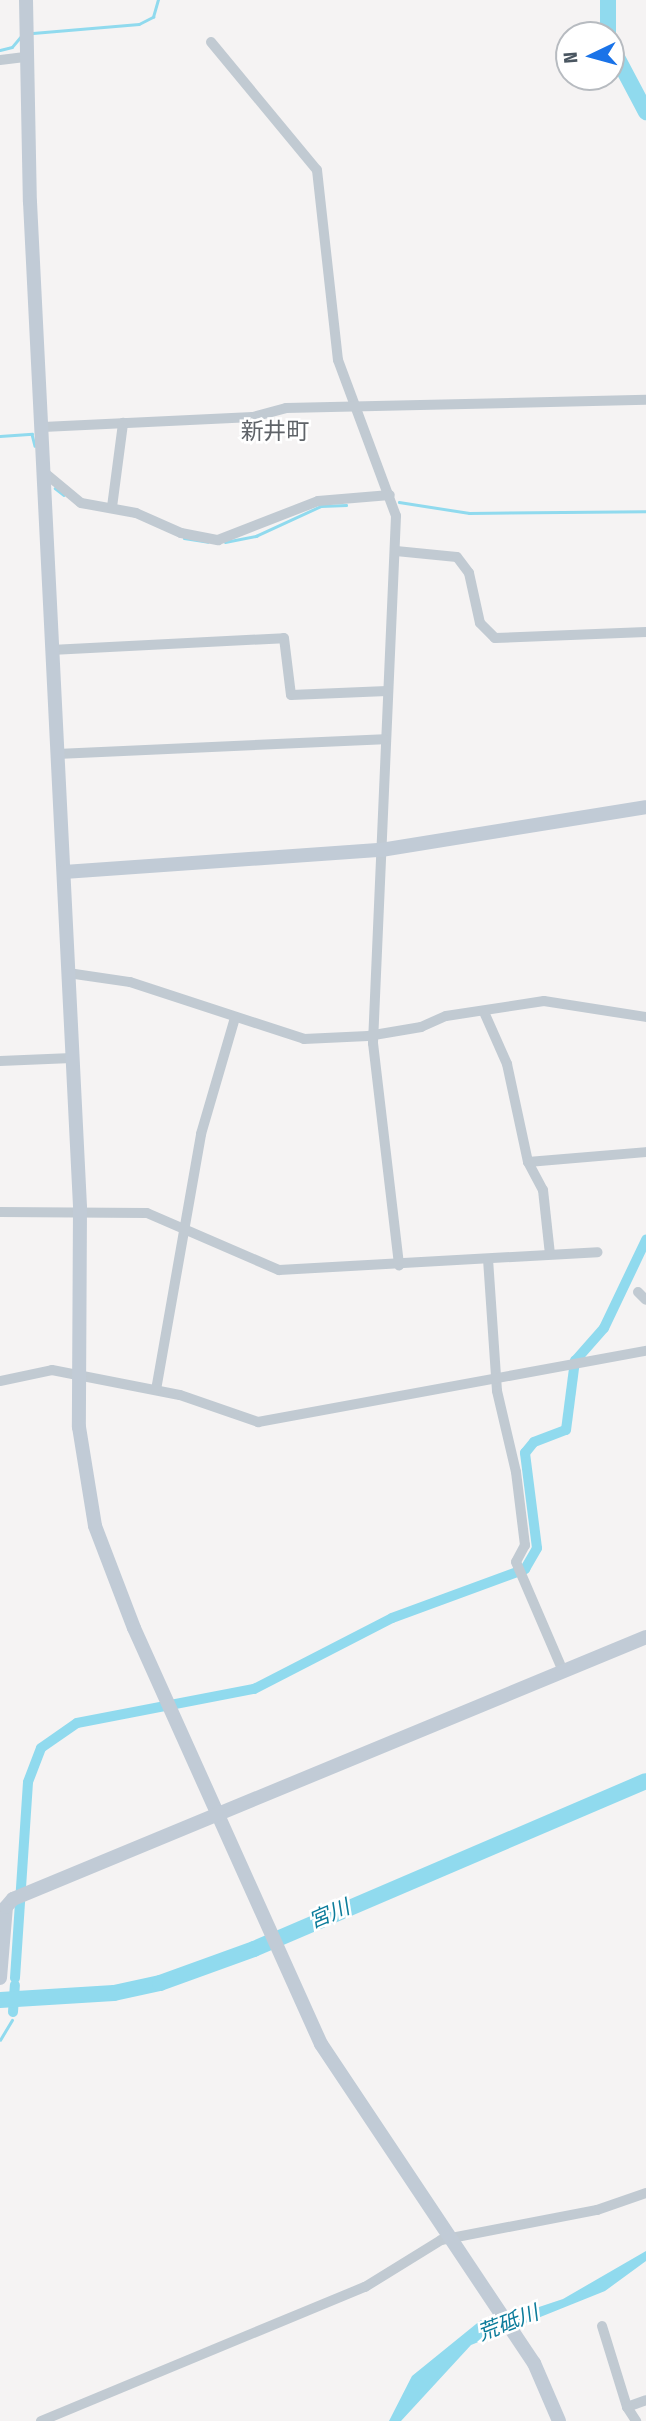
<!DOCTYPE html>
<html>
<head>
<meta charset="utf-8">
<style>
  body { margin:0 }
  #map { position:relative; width:646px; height:2421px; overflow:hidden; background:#f5f3f3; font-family:"Fira Sans Condensed","Noto Sans JP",sans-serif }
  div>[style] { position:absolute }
  .water>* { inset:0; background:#90daee }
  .stream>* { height:2.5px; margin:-1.25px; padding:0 1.25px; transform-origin:1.25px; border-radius:1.25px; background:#90daee }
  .canal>* { height:10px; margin:-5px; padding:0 5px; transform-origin:5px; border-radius:5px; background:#90daee }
  .river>* { height:16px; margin:-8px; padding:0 8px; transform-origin:8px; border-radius:8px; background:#90daee }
  .street>* { height:10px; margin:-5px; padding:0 5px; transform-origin:5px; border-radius:5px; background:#c1cad2 }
  .secondary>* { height:14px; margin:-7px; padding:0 7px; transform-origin:7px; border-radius:7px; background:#c1cbd6 }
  span { translate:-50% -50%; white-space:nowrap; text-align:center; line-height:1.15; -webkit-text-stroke:5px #fff; paint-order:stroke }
  .water-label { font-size:21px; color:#0c7c9b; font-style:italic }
  .quarter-label { font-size:23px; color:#5f6368 }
  .north { position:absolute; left:555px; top:21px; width:70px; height:70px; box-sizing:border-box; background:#fff; border:2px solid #b7bbc0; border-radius:50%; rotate:265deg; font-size:19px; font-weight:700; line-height:28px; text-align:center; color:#4a5661 }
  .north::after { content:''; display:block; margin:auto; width:24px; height:32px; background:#1a73e8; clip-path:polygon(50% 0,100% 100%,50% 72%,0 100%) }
</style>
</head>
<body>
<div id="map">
  <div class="water">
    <i style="clip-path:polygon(646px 2251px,646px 2261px,605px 2291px,471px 2345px,401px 2421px,389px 2421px,412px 2376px,481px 2320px,509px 2317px,563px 2299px)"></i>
  </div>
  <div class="stream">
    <i style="left:33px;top:33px;width:106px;rotate:-4.9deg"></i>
    <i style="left:139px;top:24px;width:16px;rotate:-27deg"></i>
    <i style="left:153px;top:17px;width:18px;rotate:-74deg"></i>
    <i style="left:0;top:50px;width:12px;rotate:-14deg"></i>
    <i style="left:12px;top:47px;width:17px;rotate:-50deg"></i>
    <i style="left:0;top:436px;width:32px;rotate:-4deg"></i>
    <i style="left:32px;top:434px;width:12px;rotate:76deg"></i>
    <i style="left:55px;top:488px;width:11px;rotate:38deg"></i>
    <i style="left:399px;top:502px;width:71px;rotate:8.9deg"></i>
    <i style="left:469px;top:513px;width:177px;rotate:-0.6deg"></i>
    <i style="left:184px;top:538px;width:24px;rotate:9deg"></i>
    <i style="left:225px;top:542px;width:32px;rotate:-11deg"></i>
    <i style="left:256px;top:536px;width:72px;rotate:-24.8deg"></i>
    <i style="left:321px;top:506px;width:25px;rotate:-2deg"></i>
    <i style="left:0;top:2040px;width:23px;rotate:-59deg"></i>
  </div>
  <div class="canal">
    <i style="left:15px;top:1978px;width:196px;rotate:-86.2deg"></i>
    <i style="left:28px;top:1782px;width:36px;rotate:-69deg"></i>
    <i style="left:41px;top:1748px;width:44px;rotate:-34.8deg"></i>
    <i style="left:77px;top:1723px;width:180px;rotate:-10.9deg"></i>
    <i style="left:254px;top:1689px;width:155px;rotate:-27.2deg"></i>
    <i style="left:392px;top:1618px;width:142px;rotate:-20.2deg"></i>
    <i style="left:525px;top:1569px;width:24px;rotate:-60deg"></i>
    <i style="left:537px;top:1548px;width:96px;rotate:-97.2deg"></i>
    <i style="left:525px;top:1453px;width:14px;rotate:-51deg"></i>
    <i style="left:534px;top:1442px;width:34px;rotate:-21deg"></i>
    <i style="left:566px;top:1430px;width:70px;rotate:-82.6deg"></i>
    <i style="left:575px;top:1361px;width:44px;rotate:-48.7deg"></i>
    <i style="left:604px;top:1328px;width:98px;rotate:-64.5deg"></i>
    <i style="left:13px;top:2012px;width:27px;rotate:-86deg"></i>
  </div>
  <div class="river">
    <i style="left:608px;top:0;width:35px;rotate:90deg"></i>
    <i style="left:611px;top:46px;width:75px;rotate:62.1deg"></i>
    <i style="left:0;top:2000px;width:114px;rotate:-3.5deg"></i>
    <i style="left:114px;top:1993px;width:47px;rotate:-12.3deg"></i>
    <i style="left:160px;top:1983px;width:100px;rotate:-19.9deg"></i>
    <i style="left:254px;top:1949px;width:426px;rotate:-23.2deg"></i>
  </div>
  <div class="street">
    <i style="left:211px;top:42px;width:166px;rotate:50.4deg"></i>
    <i style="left:317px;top:170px;width:191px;rotate:83.7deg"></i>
    <i style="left:338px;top:360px;width:166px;rotate:69.6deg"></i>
    <i style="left:396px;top:516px;width:528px;rotate:92.5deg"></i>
    <i style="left:373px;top:1043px;width:224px;rotate:83.3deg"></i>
    <i style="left:0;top:60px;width:25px;rotate:-7deg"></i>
    <i style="left:43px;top:427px;width:210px;rotate:-2.7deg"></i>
    <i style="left:253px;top:417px;width:34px;rotate:-15deg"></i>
    <i style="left:286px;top:408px;width:360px;rotate:-1.3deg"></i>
    <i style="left:45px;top:473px;width:47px;rotate:39.8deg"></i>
    <i style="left:81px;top:503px;width:56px;rotate:10.3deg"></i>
    <i style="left:136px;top:513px;width:49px;rotate:24deg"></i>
    <i style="left:181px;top:533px;width:38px;rotate:11deg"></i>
    <i style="left:218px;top:540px;width:107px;rotate:-21.3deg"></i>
    <i style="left:318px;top:501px;width:72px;rotate:-4.8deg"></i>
    <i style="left:112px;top:507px;width:85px;rotate:-82.5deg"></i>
    <i style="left:396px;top:551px;width:61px;rotate:5.6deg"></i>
    <i style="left:457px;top:557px;width:20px;rotate:53deg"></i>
    <i style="left:469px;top:573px;width:51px;rotate:77.6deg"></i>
    <i style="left:480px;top:623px;width:21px;rotate:45deg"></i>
    <i style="left:495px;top:638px;width:151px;rotate:-2.3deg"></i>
    <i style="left:51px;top:650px;width:233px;rotate:-2.9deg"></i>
    <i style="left:284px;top:638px;width:57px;rotate:83deg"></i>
    <i style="left:291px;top:695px;width:96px;rotate:-2.4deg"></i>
    <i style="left:57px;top:754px;width:327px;rotate:-2.6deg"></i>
    <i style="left:68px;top:973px;width:63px;rotate:8.3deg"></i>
    <i style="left:130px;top:982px;width:183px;rotate:18.1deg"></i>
    <i style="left:304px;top:1039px;width:64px;rotate:-2.7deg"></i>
    <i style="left:368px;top:1036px;width:54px;rotate:-9.6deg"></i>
    <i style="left:421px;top:1027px;width:27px;rotate:-24deg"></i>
    <i style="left:446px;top:1016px;width:99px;rotate:-8.7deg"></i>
    <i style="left:544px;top:1001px;width:103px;rotate:8.9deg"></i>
    <i style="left:484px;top:1012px;width:57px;rotate:66.1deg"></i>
    <i style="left:507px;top:1064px;width:100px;rotate:77.9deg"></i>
    <i style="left:528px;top:1162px;width:32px;rotate:62deg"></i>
    <i style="left:543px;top:1190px;width:64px;rotate:83.8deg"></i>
    <i style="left:0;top:1061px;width:72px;rotate:-2.4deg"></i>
    <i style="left:528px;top:1162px;width:118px;rotate:-4.8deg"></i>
    <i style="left:0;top:1212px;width:147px;rotate:0.4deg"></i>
    <i style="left:147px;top:1213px;width:144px;rotate:23.4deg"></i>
    <i style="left:279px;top:1270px;width:319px;rotate:-3.2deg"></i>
    <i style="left:488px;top:1259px;width:132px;rotate:86.1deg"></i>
    <i style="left:497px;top:1391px;width:83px;rotate:76.8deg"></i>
    <i style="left:516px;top:1472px;width:74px;rotate:83deg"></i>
    <i style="left:525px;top:1545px;width:19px;rotate:118deg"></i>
    <i style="left:516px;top:1562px;width:119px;rotate:66.7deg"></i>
    <i style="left:638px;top:1292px;width:11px;rotate:45deg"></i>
    <i style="left:0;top:1381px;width:53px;rotate:-11.9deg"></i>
    <i style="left:52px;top:1370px;width:130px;rotate:11.1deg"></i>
    <i style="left:180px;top:1395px;width:83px;rotate:19.1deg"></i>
    <i style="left:258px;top:1422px;width:394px;rotate:-10.4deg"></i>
    <i style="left:156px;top:1390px;width:260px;rotate:-80deg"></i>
    <i style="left:201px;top:1134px;width:121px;rotate:-73.7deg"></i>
    <i style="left:602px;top:2326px;width:85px;rotate:72.8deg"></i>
    <i style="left:627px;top:2407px;width:20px;rotate:-20deg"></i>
    <i style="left:627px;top:2407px;width:17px;rotate:57deg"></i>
    <i style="left:41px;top:2421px;width:351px;rotate:-22.5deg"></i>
    <i style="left:365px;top:2287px;width:89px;rotate:-31.7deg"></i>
    <i style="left:441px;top:2240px;width:159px;rotate:-10.9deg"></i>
    <i style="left:597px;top:2210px;width:52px;rotate:-19.1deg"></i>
  </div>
  <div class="secondary">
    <i style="left:26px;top:0;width:202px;rotate:88.9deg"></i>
    <i style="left:30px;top:202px;width:1007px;rotate:87.15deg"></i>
    <i style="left:80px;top:1208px;width:219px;rotate:90.3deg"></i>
    <i style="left:79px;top:1427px;width:100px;rotate:80.8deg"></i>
    <i style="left:95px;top:1526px;width:109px;rotate:69.1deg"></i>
    <i style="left:134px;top:1628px;width:456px;rotate:65.8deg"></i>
    <i style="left:321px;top:2044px;width:384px;rotate:56.3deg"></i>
    <i style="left:534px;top:2363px;width:63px;rotate:66.7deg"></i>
    <i style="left:64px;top:872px;width:318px;rotate:-4deg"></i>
    <i style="left:381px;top:850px;width:268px;rotate:-9.2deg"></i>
    <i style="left:0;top:1978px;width:71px;rotate:-85.2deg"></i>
    <i style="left:6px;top:1907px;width:11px;rotate:-49deg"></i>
    <i style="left:13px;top:1899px;width:685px;rotate:-22.48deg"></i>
  </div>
  <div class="water-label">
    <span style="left:329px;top:1914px;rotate:-23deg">宮川</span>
    <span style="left:508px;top:2323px;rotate:-21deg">荒砥川</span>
  </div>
  <div class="quarter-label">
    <span style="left:275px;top:431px">新井町</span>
  </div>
  <div class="north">N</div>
</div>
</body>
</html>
